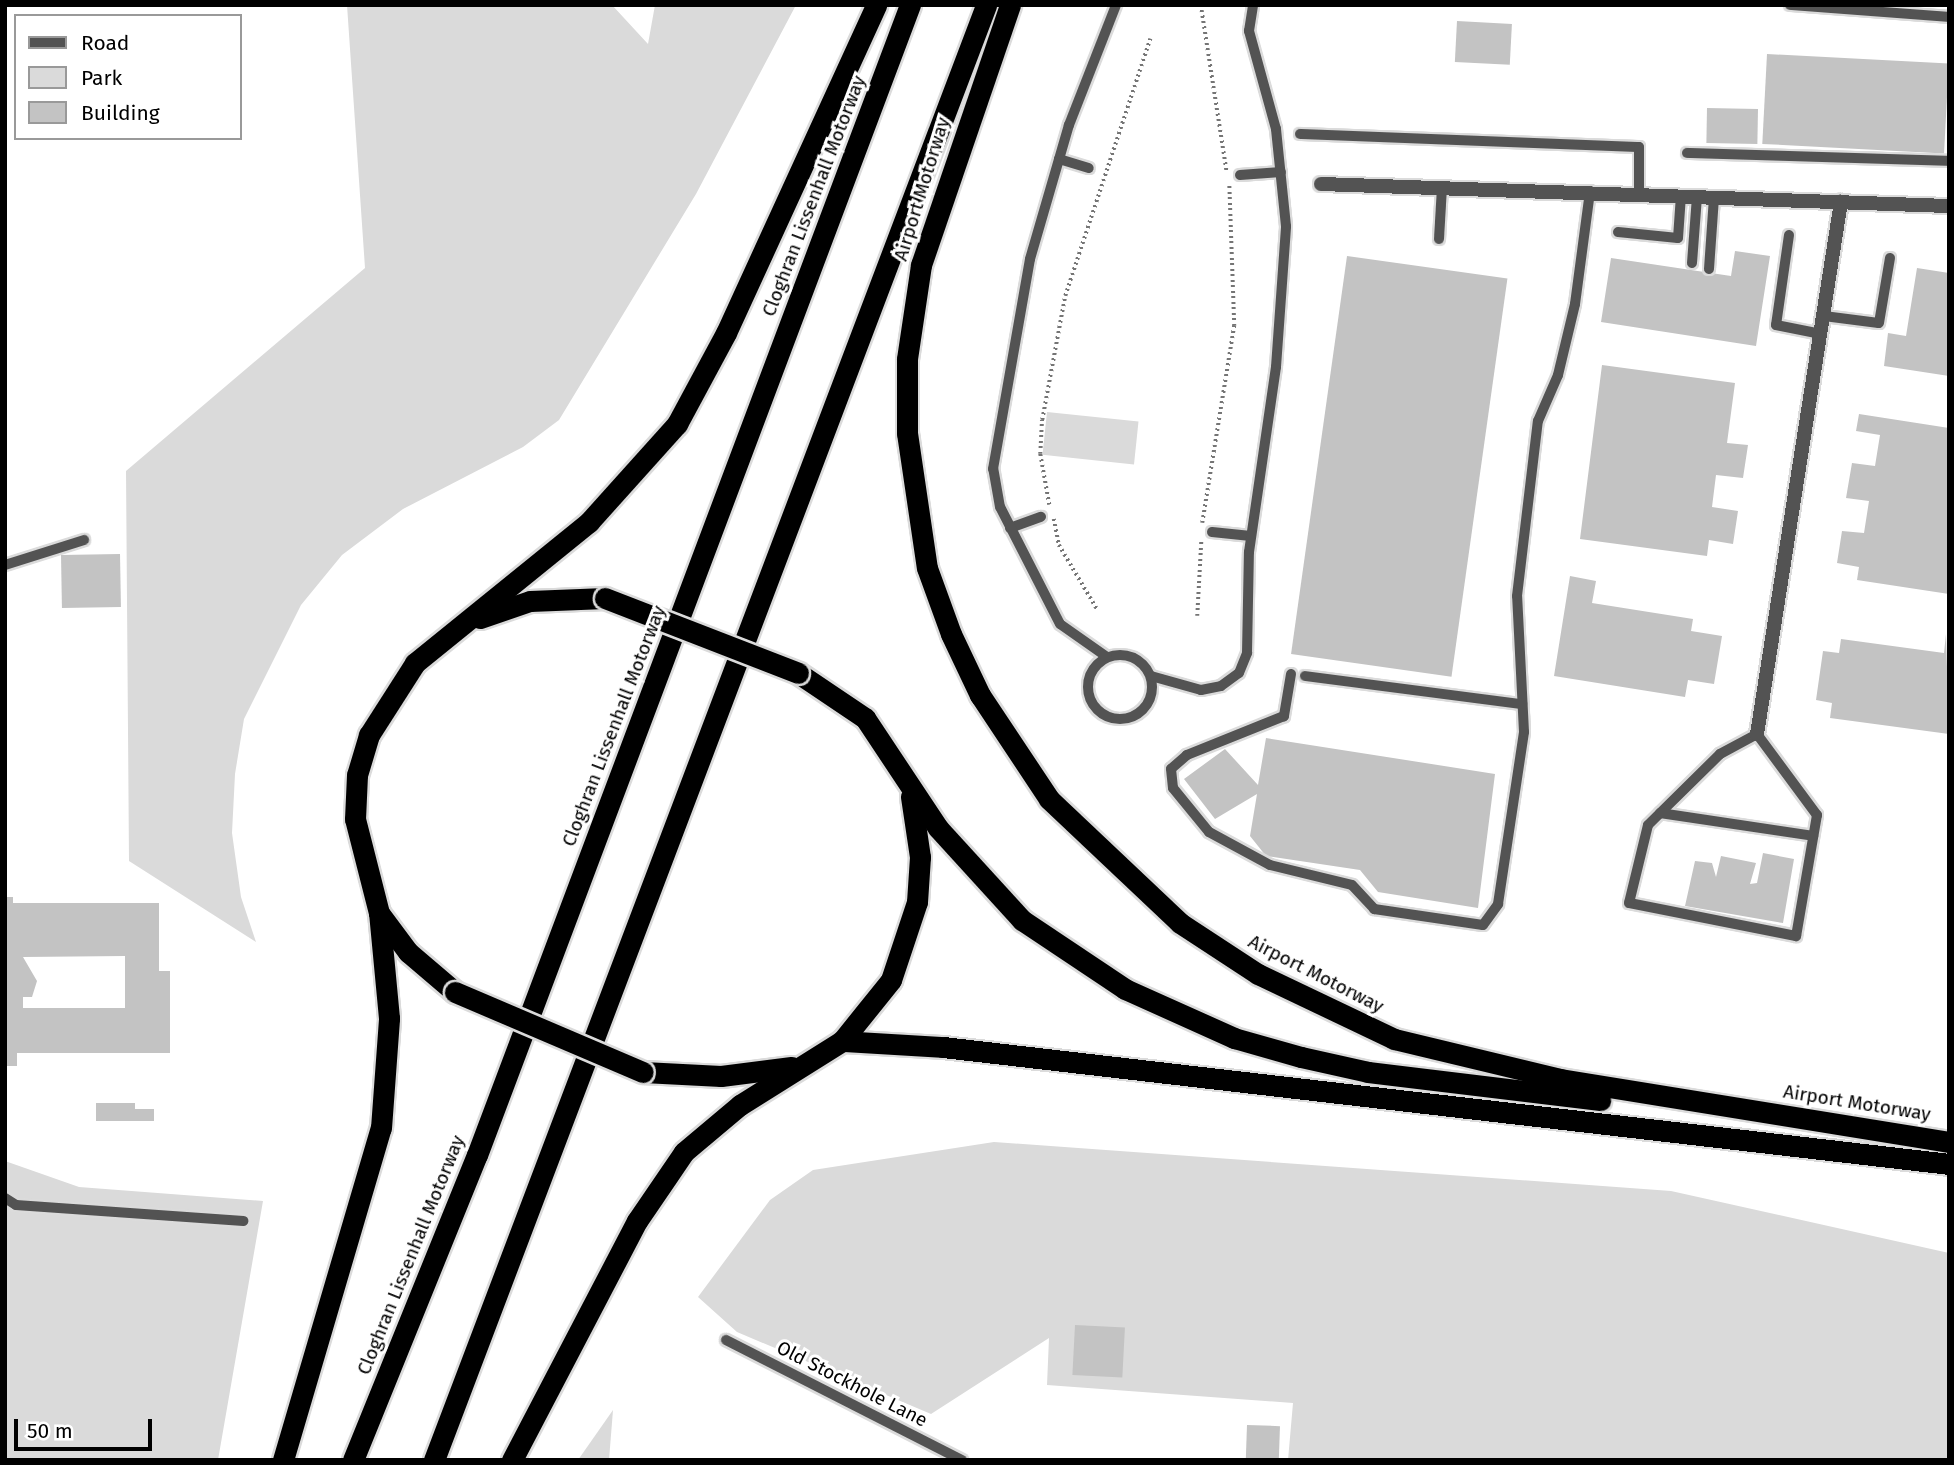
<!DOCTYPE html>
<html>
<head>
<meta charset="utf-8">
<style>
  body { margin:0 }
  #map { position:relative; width:1954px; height:1465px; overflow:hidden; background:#fff; font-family:"Fira Sans",sans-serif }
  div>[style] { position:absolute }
  .green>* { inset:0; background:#dadada; transform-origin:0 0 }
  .building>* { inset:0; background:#c3c3c3; transform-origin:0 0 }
  .path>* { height:3.5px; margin-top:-1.75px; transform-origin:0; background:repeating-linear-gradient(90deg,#757575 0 2px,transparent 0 5.5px) }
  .roads { filter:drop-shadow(2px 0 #dbdbdb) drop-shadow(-2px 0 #dbdbdb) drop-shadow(0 2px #dbdbdb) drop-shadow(0 -2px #dbdbdb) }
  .lane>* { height:10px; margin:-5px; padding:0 5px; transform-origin:5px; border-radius:5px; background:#535353 }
  .lane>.ring { margin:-5px; padding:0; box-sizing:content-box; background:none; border:10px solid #535353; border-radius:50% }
  .street>* { height:14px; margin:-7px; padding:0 7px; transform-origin:7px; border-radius:7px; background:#535353 }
  .highway>* { height:21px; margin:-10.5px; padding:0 10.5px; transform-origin:10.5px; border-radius:10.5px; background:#000 }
  .bridges { filter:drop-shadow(2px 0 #dbdbdb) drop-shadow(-2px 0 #dbdbdb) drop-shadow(0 2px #dbdbdb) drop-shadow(0 -2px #dbdbdb) }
  .highway-bridge>* { height:21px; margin:-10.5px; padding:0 10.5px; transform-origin:10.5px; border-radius:10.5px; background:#000 }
  span { translate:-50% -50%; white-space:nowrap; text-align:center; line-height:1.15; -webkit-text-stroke:6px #fff; paint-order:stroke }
  .street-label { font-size:19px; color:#000 }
  .frame { position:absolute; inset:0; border:7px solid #000; pointer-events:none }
  .legend { position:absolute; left:14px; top:14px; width:228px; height:126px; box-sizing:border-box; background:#fff; border:2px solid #999; margin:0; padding:9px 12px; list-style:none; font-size:21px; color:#000 }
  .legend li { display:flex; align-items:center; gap:14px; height:35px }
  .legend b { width:35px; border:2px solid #999 }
  .scale { position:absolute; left:14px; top:1419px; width:138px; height:32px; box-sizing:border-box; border:4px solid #000; border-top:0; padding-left:9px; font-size:21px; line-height:24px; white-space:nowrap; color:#000; -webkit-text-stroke:5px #fff; paint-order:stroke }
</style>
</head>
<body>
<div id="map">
  <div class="green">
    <i style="clip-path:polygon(347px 5px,612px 5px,648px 44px,655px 5px,796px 5px,696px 194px,559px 420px,523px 447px,403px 509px,342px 555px,301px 605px,244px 719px,235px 774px,232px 833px,241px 897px,256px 942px,129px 861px,126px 471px,365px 268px)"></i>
    <i style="left:1047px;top:412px;width:92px;height:43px;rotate:6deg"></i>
    <i style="clip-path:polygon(994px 1142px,1671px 1191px,1949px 1253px,1949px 1460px,1288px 1460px,1293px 1403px,1047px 1385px,1049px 1338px,931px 1414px,737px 1332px,698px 1297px,770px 1200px,813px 1170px)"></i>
    <i style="clip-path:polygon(5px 1161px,79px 1187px,263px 1201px,218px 1460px,5px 1460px)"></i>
    <i style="clip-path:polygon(613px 1410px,609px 1460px,578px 1460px)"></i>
  </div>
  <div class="building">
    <i style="left:1457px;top:21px;width:55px;height:41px;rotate:3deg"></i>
    <i style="left:1767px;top:54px;width:182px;height:90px;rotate:3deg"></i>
    <i style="left:1707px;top:108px;width:51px;height:35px;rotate:1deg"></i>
    <i style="clip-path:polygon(1735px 251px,1770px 256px,1756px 346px,1601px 322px,1611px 258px,1731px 276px)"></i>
    <i style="left:1347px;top:256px;width:162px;height:402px;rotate:8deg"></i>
    <i style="clip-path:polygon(1917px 268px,1949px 273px,1949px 376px,1884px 366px,1888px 333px,1906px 336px)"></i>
    <i style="clip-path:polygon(1602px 365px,1735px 383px,1727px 443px,1748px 445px,1743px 478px,1716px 475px,1712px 507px,1738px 511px,1733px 544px,1709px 540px,1707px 556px,1580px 539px)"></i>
    <i style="clip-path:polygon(1859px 414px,1949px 428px,1949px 594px,1857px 580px,1859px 567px,1837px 563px,1842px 531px,1864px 533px,1869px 501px,1846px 498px,1852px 463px,1875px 466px,1880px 435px,1856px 431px)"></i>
    <i style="left:120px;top:554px;width:53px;height:59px;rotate:89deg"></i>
    <i style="clip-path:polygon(1570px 576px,1596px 581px,1592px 603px,1693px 619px,1691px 631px,1722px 636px,1714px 684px,1688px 680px,1685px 697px,1554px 676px)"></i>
    <i style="clip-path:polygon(1946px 634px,1949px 734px,1830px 718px,1832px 703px,1816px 700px,1823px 651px,1839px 653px,1841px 639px,1944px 653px)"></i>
    <i style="clip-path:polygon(1266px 738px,1495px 774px,1478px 908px,1378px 892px,1360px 870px,1266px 856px,1250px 836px,1257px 794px,1215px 819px,1184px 779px,1225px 749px,1258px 785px)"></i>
    <i style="clip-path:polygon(1763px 853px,1794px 859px,1783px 923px,1685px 906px,1695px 861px,1712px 863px,1716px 877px,1721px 856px,1756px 863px,1750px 884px,1757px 883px)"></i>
    <i style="clip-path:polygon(evenodd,5px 897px,13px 897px,13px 903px,159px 903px,159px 971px,170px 971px,170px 1053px,17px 1053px,17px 1066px,5px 1066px,5px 897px,125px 956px,125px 1008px,23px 1008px,23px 997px,32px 997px,37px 981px,23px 957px,125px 956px)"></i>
    <i style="clip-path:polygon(96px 1103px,135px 1103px,135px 1109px,154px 1109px,154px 1121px,96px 1121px)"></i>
    <i style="left:1075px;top:1325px;width:50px;height:50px;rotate:3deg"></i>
    <i style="left:1247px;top:1425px;width:33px;height:35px;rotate:2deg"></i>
  </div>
  <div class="path">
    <i style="left:1201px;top:5px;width:170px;rotate:81.2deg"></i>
    <i style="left:1049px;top:505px;width:52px;rotate:-100deg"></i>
    <i style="left:1040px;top:454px;width:34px;rotate:-87deg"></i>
    <i style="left:1042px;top:420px;width:126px;rotate:-79.5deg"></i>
    <i style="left:1065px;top:296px;width:271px;rotate:-71.7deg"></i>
    <i style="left:1054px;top:519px;width:26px;rotate:79deg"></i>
    <i style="left:1059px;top:545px;width:74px;rotate:59.3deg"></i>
    <i style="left:1202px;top:523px;width:200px;rotate:-80.8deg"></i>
    <i style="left:1234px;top:326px;width:142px;rotate:-92deg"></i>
    <i style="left:1197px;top:616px;width:75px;rotate:-86.9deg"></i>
  </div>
  <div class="roads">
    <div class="lane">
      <i style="left:1790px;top:5px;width:159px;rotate:4.3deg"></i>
      <i style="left:1300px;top:134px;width:339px;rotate:2.2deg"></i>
      <i style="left:1639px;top:147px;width:46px;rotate:90deg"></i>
      <i style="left:1687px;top:153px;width:262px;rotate:1.7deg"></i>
      <i style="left:1059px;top:159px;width:31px;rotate:17deg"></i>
      <i style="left:1240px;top:175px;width:41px;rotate:-4.2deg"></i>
      <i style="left:1618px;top:232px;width:60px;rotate:5.7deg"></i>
      <i style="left:1678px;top:238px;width:43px;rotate:-86deg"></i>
      <i style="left:1789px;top:235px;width:91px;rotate:98.2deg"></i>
      <i style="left:1776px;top:325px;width:46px;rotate:11.3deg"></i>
      <i style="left:1439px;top:239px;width:52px;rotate:-86.7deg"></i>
      <i style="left:1692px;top:263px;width:67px;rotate:-85.7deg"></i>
      <i style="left:1709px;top:269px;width:72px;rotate:-86deg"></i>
      <i style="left:1824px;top:316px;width:55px;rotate:7.3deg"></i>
      <i style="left:1879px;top:323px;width:66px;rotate:-80.4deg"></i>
      <i style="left:1010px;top:528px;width:33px;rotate:-20deg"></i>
      <i style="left:1212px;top:532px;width:39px;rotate:6deg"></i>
      <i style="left:5px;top:565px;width:83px;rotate:-17.6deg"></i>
      <i class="ring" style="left:1088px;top:655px;width:54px;height:54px"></i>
      <i style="left:1107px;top:657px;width:57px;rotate:-144.9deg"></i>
      <i style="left:1060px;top:624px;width:131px;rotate:-117.1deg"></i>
      <i style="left:1000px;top:507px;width:39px;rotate:-100deg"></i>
      <i style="left:993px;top:469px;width:213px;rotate:-80deg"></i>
      <i style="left:1030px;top:259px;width:140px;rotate:-73.8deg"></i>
      <i style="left:1069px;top:125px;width:129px;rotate:-68.6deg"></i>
      <i style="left:1291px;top:674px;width:43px;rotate:99.5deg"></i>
      <i style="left:1284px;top:716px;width:105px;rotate:158.1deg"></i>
      <i style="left:1187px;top:755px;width:21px;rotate:139deg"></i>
      <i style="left:1171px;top:769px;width:19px;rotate:84deg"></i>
      <i style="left:1173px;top:788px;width:57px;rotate:50.7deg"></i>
      <i style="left:1209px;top:832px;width:69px;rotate:28.4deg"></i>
      <i style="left:1270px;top:865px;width:84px;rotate:13.7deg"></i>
      <i style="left:1352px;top:885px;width:33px;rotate:47deg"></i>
      <i style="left:1374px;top:909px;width:110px;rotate:8.4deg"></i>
      <i style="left:1483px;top:925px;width:26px;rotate:-54deg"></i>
      <i style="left:1498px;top:904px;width:174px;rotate:-81.4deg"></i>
      <i style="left:1524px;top:732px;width:136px;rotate:-92.9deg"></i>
      <i style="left:1517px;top:596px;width:176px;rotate:-83.2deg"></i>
      <i style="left:1538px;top:421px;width:50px;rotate:-66.5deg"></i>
      <i style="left:1558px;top:375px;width:73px;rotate:-76.5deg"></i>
      <i style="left:1575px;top:304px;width:114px;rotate:-82.4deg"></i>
      <i style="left:1151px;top:676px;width:52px;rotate:15.6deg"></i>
      <i style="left:1201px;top:690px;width:20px;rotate:-11deg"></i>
      <i style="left:1221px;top:686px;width:22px;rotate:-36deg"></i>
      <i style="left:1239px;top:673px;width:22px;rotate:-68deg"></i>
      <i style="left:1247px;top:653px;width:101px;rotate:-88.9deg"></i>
      <i style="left:1249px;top:552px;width:187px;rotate:-81.7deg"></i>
      <i style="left:1276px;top:367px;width:141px;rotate:-85.9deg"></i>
      <i style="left:1286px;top:226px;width:98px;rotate:-95.9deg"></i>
      <i style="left:1276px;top:129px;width:102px;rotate:-105.4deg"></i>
      <i style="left:1249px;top:31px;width:26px;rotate:-81deg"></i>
      <i style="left:1305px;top:676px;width:219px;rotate:7.4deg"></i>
      <i style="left:1757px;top:734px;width:101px;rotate:53.5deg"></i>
      <i style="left:1817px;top:815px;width:123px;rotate:99.8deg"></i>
      <i style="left:1796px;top:936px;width:170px;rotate:-168.8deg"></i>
      <i style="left:1629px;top:903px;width:80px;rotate:-76.3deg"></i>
      <i style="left:1648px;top:825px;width:101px;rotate:-44.6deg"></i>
      <i style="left:1720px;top:754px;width:42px;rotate:-28.4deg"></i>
      <i style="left:1660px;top:813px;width:155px;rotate:8.5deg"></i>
      <i style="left:5px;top:1198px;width:13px;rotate:32deg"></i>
      <i style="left:16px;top:1205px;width:228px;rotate:4deg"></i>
      <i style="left:726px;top:1340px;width:265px;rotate:27deg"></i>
    </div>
    <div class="street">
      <i style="left:1321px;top:184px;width:628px;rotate:2.01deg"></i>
      <i style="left:1757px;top:734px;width:539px;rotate:-81.03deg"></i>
    </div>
    <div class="highway">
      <i style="left:1010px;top:5px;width:275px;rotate:108.9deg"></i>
      <i style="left:921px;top:265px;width:95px;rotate:98.5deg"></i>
      <i style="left:907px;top:359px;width:74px;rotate:90deg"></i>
      <i style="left:907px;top:433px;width:136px;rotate:81.6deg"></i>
      <i style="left:927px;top:568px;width:70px;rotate:70deg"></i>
      <i style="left:951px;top:634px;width:68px;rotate:64.6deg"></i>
      <i style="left:980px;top:695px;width:125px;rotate:56.4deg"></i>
      <i style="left:1049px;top:799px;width:180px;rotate:43.4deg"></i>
      <i style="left:1180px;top:923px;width:93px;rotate:33.2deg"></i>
      <i style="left:1258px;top:974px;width:151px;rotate:25.5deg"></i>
      <i style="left:1394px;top:1039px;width:171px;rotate:13.5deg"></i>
      <i style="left:1560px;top:1079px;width:394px;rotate:9.2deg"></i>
      <i style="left:480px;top:618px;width:53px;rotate:-18.8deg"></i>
      <i style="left:530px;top:601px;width:75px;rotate:-2.3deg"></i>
      <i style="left:798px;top:673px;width:81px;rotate:33.9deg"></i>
      <i style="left:865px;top:718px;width:132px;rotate:56.4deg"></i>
      <i style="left:938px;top:828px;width:125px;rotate:47.6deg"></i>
      <i style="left:1022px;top:920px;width:124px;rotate:33.8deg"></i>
      <i style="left:1125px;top:989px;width:120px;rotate:24.2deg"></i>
      <i style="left:1234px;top:1038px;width:70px;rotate:15.8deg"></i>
      <i style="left:1301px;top:1057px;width:69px;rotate:12.6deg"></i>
      <i style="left:1368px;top:1072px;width:234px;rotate:6.9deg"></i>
      <i style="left:379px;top:913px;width:49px;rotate:53.4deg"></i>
      <i style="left:408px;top:952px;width:62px;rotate:40.4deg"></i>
      <i style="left:842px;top:1041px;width:101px;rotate:3.4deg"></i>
      <i style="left:943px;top:1047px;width:1013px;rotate:6.63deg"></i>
      <i style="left:643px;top:1072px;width:78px;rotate:2.9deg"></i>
      <i style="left:721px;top:1076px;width:71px;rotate:-7.3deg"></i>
      <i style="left:283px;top:1460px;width:346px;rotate:-73.6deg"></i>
      <i style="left:381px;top:1128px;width:110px;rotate:-85.8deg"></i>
      <i style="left:389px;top:1018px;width:105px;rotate:-95.4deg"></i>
      <i style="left:379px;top:913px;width:97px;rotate:-104.3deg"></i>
      <i style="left:355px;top:819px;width:44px;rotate:-87.4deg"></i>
      <i style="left:357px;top:775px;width:42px;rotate:-73.3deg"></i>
      <i style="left:369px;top:735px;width:85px;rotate:-57.4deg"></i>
      <i style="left:415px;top:663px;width:224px;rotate:-39deg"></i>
      <i style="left:589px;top:522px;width:132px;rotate:-48.1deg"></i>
      <i style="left:677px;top:424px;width:103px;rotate:-61.7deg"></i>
      <i style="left:726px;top:333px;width:361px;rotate:-65.4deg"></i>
      <i style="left:353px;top:1460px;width:329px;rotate:-67.9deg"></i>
      <i style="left:477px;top:1155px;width:1229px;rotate:-69.37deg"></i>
      <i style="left:434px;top:1460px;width:1556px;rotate:-69.22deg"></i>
      <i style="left:512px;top:1460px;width:270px;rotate:-62.4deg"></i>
      <i style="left:637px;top:1221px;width:83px;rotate:-55.7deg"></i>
      <i style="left:684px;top:1152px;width:73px;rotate:-40deg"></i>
      <i style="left:740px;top:1105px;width:120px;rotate:-32.1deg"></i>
      <i style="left:842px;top:1041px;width:78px;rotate:-51.2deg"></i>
      <i style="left:891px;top:980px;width:82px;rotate:-71.6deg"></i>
      <i style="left:917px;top:902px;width:45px;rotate:-86.2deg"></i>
      <i style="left:920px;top:857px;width:61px;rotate:-98.5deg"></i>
    </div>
  </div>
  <div class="bridges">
    <div class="highway-bridge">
      <i style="left:605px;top:598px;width:207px;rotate:21.2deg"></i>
      <i style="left:455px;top:992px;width:204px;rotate:23.1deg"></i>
    </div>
  </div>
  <div class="street-label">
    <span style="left:922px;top:189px;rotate:-73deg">Airport Motorway</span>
    <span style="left:814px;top:196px;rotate:-69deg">Cloghran Lissenhall Motorway</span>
    <span style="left:614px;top:726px;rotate:-69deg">Cloghran Lissenhall Motorway</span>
    <span style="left:1316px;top:974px;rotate:27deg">Airport Motorway</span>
    <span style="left:1857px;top:1103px;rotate:9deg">Airport Motorway</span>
    <span style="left:411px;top:1255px;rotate:-68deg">Cloghran Lissenhall Motorway</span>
    <span style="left:852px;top:1384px;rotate:27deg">Old Stockhole Lane</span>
  </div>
  <div class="frame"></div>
  <ul class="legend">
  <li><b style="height:9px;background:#535353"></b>Road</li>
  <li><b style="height:19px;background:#dadada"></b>Park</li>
  <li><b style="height:19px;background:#c3c3c3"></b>Building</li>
  </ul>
  <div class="scale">50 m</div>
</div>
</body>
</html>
